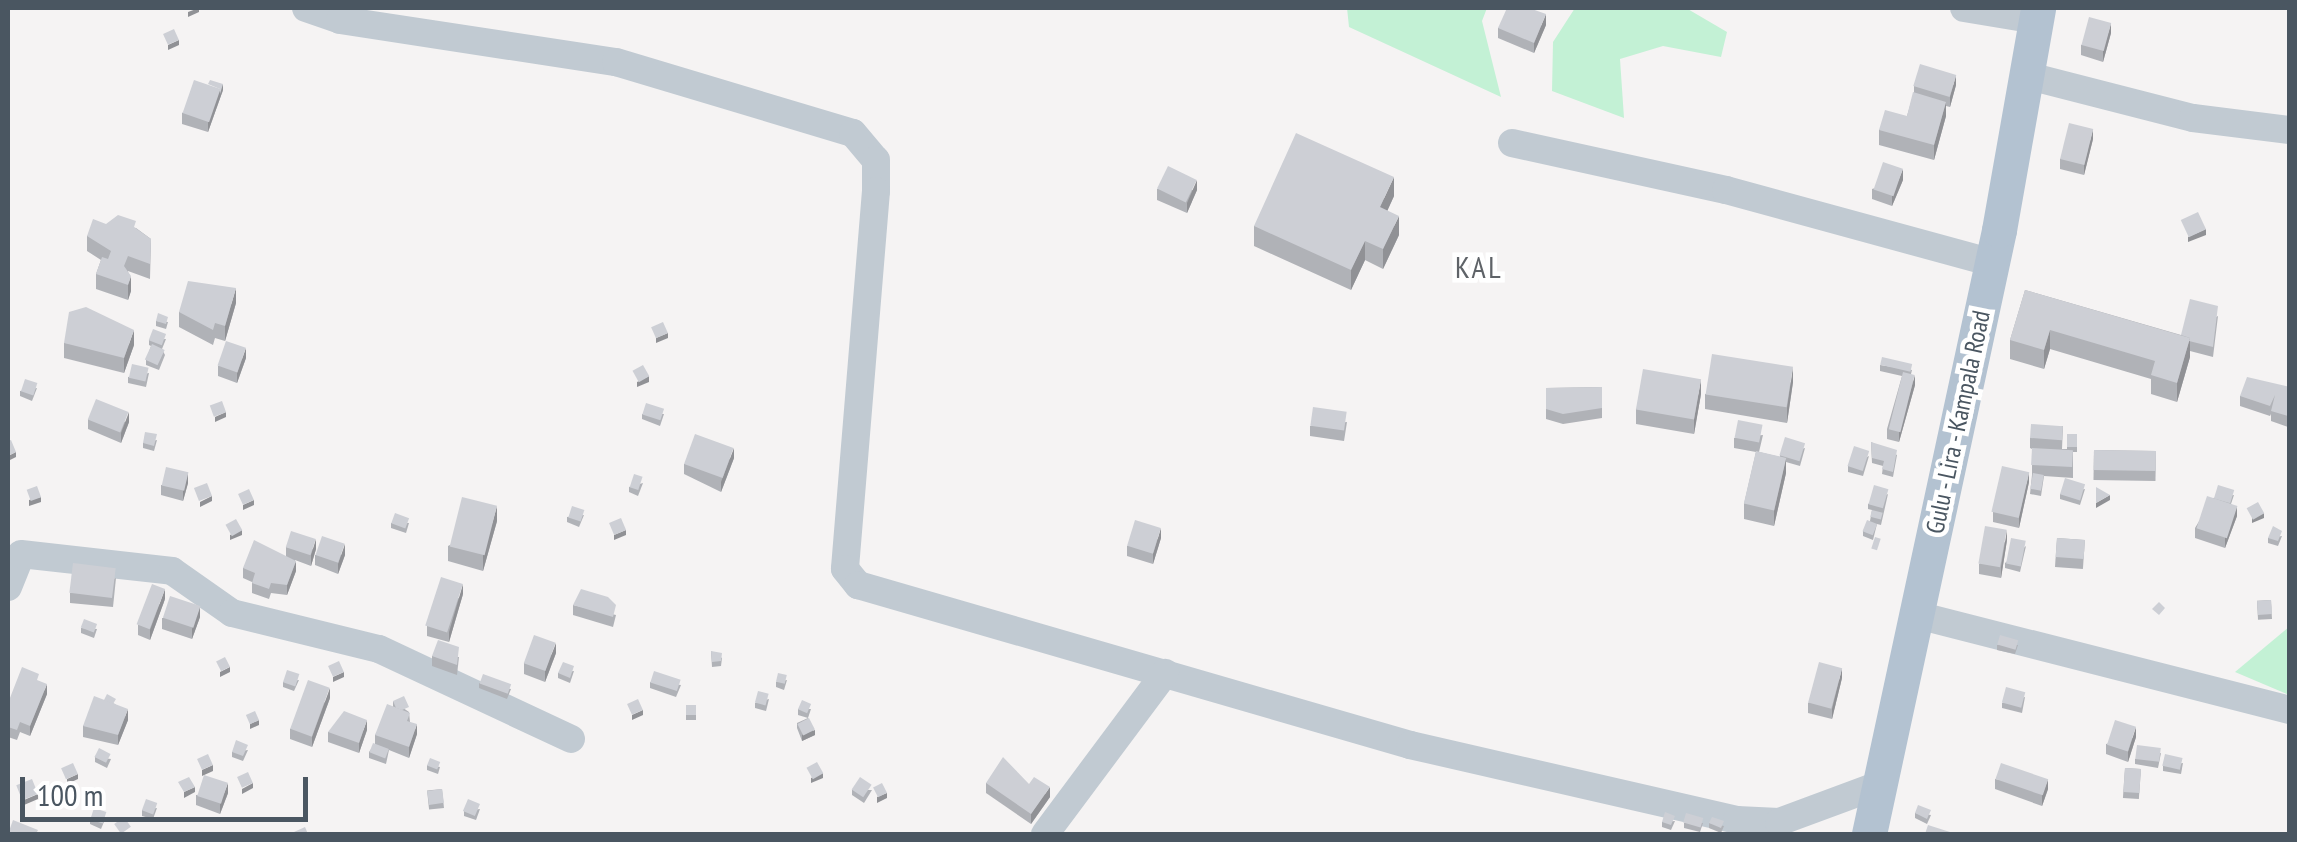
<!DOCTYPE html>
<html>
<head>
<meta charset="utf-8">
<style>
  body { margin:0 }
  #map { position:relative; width:2297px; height:842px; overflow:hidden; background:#f5f3f3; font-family:"PT Sans Narrow",sans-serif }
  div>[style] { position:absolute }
  .green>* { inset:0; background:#c3f1d5 }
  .minor>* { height:28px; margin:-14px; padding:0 14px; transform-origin:14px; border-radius:14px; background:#c1cad2 }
  .major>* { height:35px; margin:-17.5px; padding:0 17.5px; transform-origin:17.5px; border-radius:17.5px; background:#b3c2d1 }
  .wall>* { inset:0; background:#b0b2b7; transform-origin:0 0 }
  .shaded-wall>* { inset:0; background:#909195 }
  .building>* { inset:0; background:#cdcfd5; transform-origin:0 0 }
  span { translate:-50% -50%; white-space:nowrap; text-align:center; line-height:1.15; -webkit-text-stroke:9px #fff; paint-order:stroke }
  .street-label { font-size:25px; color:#4a5661 }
  .quarter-label { font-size:30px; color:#5f6368; letter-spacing:2.5px }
  .frame { position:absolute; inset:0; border:10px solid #4a5661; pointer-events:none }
  .scale { position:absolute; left:20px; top:777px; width:288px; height:45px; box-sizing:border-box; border:5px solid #4a5661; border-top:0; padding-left:12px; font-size:30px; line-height:35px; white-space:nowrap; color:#4a5661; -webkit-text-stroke:8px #fff; paint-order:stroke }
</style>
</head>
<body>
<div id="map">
  <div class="green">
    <i style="clip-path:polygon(1347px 8px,1487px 8px,1482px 21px,1501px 97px,1349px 27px)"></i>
    <i style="clip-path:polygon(1575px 8px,1686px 8px,1727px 32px,1721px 57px,1663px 46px,1620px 59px,1624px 118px,1552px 91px,1553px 42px)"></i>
    <i style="clip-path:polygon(2289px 627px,2289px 695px,2235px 672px)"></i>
  </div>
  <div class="minor">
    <i style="left:306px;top:8px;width:36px;rotate:19deg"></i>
    <i style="left:340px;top:20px;width:279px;rotate:8.7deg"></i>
    <i style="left:616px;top:62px;width:247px;rotate:16.7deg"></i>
    <i style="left:853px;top:133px;width:35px;rotate:50deg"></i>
    <i style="left:876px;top:160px;width:31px;rotate:90deg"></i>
    <i style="left:876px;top:191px;width:379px;rotate:94.7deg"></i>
    <i style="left:845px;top:569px;width:21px;rotate:51deg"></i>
    <i style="left:858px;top:585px;width:575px;rotate:16.16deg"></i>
    <i style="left:1410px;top:745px;width:335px;rotate:12.9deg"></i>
    <i style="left:1737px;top:820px;width:42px;rotate:2.7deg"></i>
    <i style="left:1779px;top:822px;width:109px;rotate:-20.4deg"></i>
    <i style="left:1964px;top:8px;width:74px;rotate:9.3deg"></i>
    <i style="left:2029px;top:76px;width:169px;rotate:14.4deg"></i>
    <i style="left:2193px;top:118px;width:98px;rotate:7.1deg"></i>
    <i style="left:1512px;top:143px;width:219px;rotate:12.4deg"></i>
    <i style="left:1726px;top:190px;width:276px;rotate:15.3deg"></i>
    <i style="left:8px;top:587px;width:35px;rotate:-68deg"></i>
    <i style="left:21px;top:554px;width:152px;rotate:6.4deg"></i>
    <i style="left:172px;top:571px;width:73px;rotate:35deg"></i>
    <i style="left:232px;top:613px;width:151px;rotate:13.8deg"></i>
    <i style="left:379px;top:649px;width:212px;rotate:25.1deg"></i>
    <i style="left:1917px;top:615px;width:385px;rotate:14.3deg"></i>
    <i style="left:1045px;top:834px;width:201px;rotate:-53.3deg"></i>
  </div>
  <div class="major">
    <i style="left:1869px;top:834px;width:618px;rotate:-77.85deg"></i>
    <i style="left:1999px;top:230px;width:225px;rotate:-80deg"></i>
  </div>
  <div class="wall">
    <i style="clip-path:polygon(1546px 25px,1534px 53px,1498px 38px,1498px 28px)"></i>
    <i style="clip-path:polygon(2111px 33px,2103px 62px,2081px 55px,2081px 45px)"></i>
    <i style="clip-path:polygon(1956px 85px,1950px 107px,1946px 106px,1946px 116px,1934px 160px,1879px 145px,1879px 130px,1907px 116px,1914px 92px,1914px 86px)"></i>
    <i style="clip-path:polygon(223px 90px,208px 132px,182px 124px,182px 113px)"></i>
    <i style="clip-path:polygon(2093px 139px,2084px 175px,2060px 169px,2060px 159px)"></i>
    <i style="clip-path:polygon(1903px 180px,1892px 206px,1872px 199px,1872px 189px)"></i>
    <i style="clip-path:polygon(1157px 189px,1197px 190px,1187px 213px,1157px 200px)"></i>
    <i style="clip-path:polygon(1394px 196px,1387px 211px,1399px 235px,1383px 269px,1365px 260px,1351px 290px,1254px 246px,1254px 226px)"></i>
    <i style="clip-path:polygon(106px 224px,136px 228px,151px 239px,150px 279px,128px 271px,131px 291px,128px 300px,96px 289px,96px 274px,101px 260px,87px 251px,87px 236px)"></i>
    <i style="clip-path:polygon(2025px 290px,2181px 335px,2218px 316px,2213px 357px,2190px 351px,2190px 357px,2177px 402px,2151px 394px,2151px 379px,2050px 349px,2044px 369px,2010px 359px,2010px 340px)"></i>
    <i style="clip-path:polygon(236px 303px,225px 341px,215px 338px,213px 345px,179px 327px,179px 312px)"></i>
    <i style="clip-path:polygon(156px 321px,168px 322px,166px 329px,156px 326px)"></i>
    <i style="clip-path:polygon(166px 339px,162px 349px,165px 355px,159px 370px,146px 365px,146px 360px,151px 346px,149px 345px,149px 340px)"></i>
    <i style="clip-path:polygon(64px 343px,134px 345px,124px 373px,64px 358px)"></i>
    <i style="clip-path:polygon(246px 358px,237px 383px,218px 376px,218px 366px)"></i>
    <i style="clip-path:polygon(1880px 365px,1912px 370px,1911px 374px,1915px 385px,1899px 442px,1887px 439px,1887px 429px,1902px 376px,1880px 371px)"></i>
    <i style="clip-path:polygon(149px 373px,146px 387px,128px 383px,128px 377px)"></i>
    <i style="clip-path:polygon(1793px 382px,1787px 423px,1705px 409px,1705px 394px)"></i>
    <i style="clip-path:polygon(1602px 387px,1602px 418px,1563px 424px,1546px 419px,1546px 388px)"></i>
    <i style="clip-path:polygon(2290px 387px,2290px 420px,2288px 427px,2271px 421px,2271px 414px,2270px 416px,2240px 406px,2240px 396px)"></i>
    <i style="clip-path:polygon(37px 388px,32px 401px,20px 396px,20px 391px)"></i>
    <i style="clip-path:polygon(1701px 394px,1694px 434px,1636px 424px,1636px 409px)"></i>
    <i style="clip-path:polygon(642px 414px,664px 414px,660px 426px,642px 419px)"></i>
    <i style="clip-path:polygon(88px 419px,129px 422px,121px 443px,88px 429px)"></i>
    <i style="clip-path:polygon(1347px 422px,1344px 441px,1310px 436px,1310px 426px)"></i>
    <i style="clip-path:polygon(2063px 426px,2062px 449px,2067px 449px,2067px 434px,2077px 434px,2077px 452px,2073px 452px,2073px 478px,2044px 476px,2041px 496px,2030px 494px,2032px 475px,2032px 449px,2030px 448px,2030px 438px)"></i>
    <i style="clip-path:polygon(1763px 435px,1759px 452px,1780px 457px,1780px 455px,1805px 448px,1800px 466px,1786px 462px,1786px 473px,1774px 526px,1744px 519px,1744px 504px,1756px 452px,1734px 448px,1734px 438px)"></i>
    <i style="clip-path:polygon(157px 440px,154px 451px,143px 448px,143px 443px)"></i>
    <i style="clip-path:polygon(1871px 442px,1897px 455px,1893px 477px,1882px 474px,1883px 466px,1872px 463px)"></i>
    <i style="left:2094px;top:450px;width:62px;height:30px;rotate:1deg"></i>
    <i style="clip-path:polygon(1869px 456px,1863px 476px,1848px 472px,1848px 466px)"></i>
    <i style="clip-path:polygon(734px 458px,721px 492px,684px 474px,684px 464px)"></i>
    <i style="clip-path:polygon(2029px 482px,2019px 528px,1993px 522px,1993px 512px)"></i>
    <i style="clip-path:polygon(188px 483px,183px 501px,161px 495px,161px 485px)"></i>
    <i style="clip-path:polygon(643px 483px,638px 496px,629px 492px,629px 487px)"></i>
    <i style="clip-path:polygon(2085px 489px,2080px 505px,2060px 499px,2060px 494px)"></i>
    <i style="clip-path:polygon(1888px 494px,1881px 525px,1877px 524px,1873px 540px,1863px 536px,1863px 531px,1870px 521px,1872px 510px,1868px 509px,1868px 504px)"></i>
    <i style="clip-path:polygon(2234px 495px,2231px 504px,2237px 516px,2225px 548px,2195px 538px,2195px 528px,2213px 498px)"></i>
    <i style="clip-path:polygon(584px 515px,579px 527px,567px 522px,567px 517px)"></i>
    <i style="clip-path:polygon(497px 521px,483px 571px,448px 561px,448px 546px)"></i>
    <i style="clip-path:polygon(391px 523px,409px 523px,406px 533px,391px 528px)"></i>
    <i style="clip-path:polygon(2282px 536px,2278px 546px,2268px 543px,2268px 538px)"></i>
    <i style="clip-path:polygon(1161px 538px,1153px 564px,1127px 556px,1127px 546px)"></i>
    <i style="left:2057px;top:538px;width:28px;height:29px;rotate:4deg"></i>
    <i style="clip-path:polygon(2007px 540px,2001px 578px,1979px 574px,1979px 564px)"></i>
    <i style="clip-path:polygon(2026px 546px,2020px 572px,2005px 568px,2005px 563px)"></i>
    <i style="clip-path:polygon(286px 547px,316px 549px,311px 566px,295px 560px,296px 571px,287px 595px,271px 593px,269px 599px,252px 593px,252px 582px,243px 578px,243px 568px,286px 556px)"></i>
    <i style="clip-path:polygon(315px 555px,345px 555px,338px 574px,315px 565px)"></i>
    <i style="clip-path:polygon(116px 578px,113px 607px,70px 603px,70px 593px)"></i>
    <i style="clip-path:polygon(463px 594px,449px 642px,427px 636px,427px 626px)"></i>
    <i style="clip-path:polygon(165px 599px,150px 640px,138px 635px,138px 625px)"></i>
    <i style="left:2271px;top:600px;width:19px;height:14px;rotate:87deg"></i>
    <i style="clip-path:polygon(573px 605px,616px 615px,613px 627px,573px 615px)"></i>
    <i style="clip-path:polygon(200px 617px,192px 639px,162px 629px,162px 618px)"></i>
    <i style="clip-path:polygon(81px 628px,97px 629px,94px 638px,81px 633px)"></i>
    <i style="clip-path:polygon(1997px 645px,2018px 645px,2015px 654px,1997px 650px)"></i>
    <i style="clip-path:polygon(711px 651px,722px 658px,721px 666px,712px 667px)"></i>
    <i style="clip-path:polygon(556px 653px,545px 682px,524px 674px,524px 663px)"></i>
    <i style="clip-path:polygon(432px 656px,459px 657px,457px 675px,432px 666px)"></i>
    <i style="clip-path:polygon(574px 671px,570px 683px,558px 678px,558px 673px)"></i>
    <i style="clip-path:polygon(1842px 678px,1832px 719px,1808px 713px,1808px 703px)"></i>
    <i style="clip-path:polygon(299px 680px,294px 691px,283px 687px,283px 682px)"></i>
    <i style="clip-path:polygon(787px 680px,784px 690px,776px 687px,776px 682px)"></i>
    <i style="clip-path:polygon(39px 681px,47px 694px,30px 736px,20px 732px,17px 740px,8px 737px,8px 703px)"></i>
    <i style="clip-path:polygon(650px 682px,681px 685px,676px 697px,650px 688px)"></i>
    <i style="clip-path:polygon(479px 683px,511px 689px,507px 699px,479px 688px)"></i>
    <i style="clip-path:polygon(2025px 697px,2022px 713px,2002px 708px,2002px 703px)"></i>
    <i style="clip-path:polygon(330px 698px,312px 747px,290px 739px,290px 729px)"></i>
    <i style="clip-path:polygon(769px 699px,766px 711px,755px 708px,755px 703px)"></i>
    <i style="clip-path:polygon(104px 700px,115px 704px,128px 720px,118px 745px,83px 737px,83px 726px)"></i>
    <i style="clip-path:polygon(393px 701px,409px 712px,410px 722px,417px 734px,409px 758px,389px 750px,386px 764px,369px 758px,369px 752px,375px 744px,375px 735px,393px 707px)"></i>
    <i style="left:686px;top:705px;width:10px;height:15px"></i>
    <i style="clip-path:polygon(798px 709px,811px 709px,808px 718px,815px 735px,802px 741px,797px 728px,797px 723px,808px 718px,798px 715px)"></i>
    <i style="clip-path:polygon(367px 730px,359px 753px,328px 742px,328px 732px)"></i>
    <i style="clip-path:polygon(2136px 737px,2128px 762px,2106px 754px,2106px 744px)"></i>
    <i style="clip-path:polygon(248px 750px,243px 761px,232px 757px,232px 752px)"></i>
    <i style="clip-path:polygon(2161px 753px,2158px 768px,2135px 764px,2135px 759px)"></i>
    <i style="clip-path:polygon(95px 757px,111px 759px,107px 768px,95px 762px)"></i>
    <i style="clip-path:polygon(2183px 763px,2181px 774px,2163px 771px,2163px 766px)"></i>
    <i style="clip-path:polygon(427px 765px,440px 767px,438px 774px,427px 770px)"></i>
    <i style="left:2125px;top:768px;width:16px;height:30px;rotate:4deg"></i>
    <i style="clip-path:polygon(1995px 779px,2048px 789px,2042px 806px,1995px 789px)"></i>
    <i style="clip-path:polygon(986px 783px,1029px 784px,1050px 797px,1031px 824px,986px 793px)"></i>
    <i style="left:442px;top:789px;width:19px;height:15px;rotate:84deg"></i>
    <i style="clip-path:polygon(852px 790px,872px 790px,864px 803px,852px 795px)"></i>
    <i style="clip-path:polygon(228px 793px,220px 814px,196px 805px,196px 795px)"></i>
    <i style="clip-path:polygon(157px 808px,153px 819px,142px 816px,142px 810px)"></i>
    <i style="clip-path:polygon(480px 809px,476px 820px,464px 816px,464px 811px)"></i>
    <i style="clip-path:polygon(1915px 813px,1931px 815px,1927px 824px,1915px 818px)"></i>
    <i style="clip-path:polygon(106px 817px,101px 829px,90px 824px,90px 819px)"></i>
    <i style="clip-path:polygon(1675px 821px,1671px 830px,1662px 827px,1662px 822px)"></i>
    <i style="clip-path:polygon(1684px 823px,1703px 823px,1700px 832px,1684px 828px)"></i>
    <i style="clip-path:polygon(1709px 823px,1724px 826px,1721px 833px,1709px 828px)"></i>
  </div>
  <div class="shaded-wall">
    <i style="clip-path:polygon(199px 8px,199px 12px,188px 17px,188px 12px)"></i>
    <i style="clip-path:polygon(1546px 14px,1546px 25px,1534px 53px,1534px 43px)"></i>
    <i style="clip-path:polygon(2111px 23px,2111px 33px,2103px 62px,2103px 51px)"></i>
    <i style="clip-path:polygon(179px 40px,179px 45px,168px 50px,168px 45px)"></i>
    <i style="clip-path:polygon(1956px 75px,1956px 85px,1950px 107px,1950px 97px)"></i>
    <i style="clip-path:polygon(223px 84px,223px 90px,208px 132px,208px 122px,220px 89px)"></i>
    <i style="clip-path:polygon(1946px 102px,1946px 116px,1934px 160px,1934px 145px)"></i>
    <i style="clip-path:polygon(2093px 129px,2093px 139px,2084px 175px,2084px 165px)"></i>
    <i style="clip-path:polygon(1903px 169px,1903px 180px,1892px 206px,1892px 196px)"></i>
    <i style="clip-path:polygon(1394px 177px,1394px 196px,1380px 227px,1380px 207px)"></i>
    <i style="clip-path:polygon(1197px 180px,1197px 190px,1187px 213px,1187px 203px)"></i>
    <i style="clip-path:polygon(1399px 216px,1399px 235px,1383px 269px,1383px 249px)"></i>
    <i style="clip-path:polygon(2206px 229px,2206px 235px,2188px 242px,2188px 237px)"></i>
    <i style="clip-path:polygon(1365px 241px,1365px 260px,1351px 290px,1351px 270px)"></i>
    <i style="clip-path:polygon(131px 276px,131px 291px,128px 300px,128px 285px)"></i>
    <i style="clip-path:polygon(236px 288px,236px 303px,225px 341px,225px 326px)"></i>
    <i style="clip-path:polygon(134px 330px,134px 345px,124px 373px,124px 358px)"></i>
    <i style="clip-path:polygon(2050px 330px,2050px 349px,2044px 369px,2044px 350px)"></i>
    <i style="clip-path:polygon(668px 333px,668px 338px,656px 343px,656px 338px)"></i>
    <i style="clip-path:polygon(2190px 338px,2190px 357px,2177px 402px,2177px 383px)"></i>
    <i style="clip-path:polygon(246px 348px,246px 358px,237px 383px,237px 373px)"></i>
    <i style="clip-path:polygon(1793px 367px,1793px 382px,1787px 423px,1787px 408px)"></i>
    <i style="clip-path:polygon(1915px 375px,1915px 385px,1899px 442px,1899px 432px)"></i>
    <i style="clip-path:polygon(649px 376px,649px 382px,637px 387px,637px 382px)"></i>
    <i style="clip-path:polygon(1701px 379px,1701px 394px,1694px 434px,1694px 419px)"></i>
    <i style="clip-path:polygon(129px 412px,129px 422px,121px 443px,121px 433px)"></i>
    <i style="clip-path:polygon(226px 412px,226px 417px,215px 422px,215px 417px)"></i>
    <i style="clip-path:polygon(734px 448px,734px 458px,721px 492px,721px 482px)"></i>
    <i style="clip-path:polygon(16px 452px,16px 457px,8px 461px,8px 456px)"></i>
    <i style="clip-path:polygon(1786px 458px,1786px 473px,1774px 526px,1774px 511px)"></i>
    <i style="clip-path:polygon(188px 472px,188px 483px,183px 501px,183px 491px)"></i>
    <i style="clip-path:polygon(2029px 472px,2029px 482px,2019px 528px,2019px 517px)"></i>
    <i style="clip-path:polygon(2110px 495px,2110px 500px,2096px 508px,2096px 503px)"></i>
    <i style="clip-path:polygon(212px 496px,212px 501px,200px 507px,200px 502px)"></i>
    <i style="clip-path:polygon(41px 497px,41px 502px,29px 506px,29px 500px)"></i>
    <i style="clip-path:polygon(254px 500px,254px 505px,243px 510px,243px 505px)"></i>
    <i style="clip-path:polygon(497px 506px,497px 521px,483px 571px,483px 556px)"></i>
    <i style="clip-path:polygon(2237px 506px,2237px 516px,2225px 548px,2225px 538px)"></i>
    <i style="clip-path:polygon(2264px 513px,2264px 518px,2252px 523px,2252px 518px)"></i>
    <i style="clip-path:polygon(1161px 528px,1161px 538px,1153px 564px,1153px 554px)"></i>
    <i style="clip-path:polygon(242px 530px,242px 535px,230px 540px,230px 535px)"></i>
    <i style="clip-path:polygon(626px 530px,626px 535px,614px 540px,614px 535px)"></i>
    <i style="clip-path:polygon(2007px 530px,2007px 540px,2001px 578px,2001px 567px)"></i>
    <i style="clip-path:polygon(316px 539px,316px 549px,311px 566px,311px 555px)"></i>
    <i style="clip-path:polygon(345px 544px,345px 555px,338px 574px,338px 564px)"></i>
    <i style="clip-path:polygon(296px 561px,296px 571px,287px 595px,287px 585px)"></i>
    <i style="clip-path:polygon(463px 584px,463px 594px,449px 642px,449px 632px)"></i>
    <i style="clip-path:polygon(165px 589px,165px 599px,150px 640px,150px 630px)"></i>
    <i style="clip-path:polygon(200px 606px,200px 617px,192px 639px,192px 629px)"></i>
    <i style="clip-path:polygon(556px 643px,556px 653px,545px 682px,545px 671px)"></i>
    <i style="clip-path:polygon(230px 667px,230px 672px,220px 677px,220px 672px)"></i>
    <i style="clip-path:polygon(1842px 668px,1842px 678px,1832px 719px,1832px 709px)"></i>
    <i style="clip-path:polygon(344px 672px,344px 677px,333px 682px,333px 677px)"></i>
    <i style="clip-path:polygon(47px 684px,47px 694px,30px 736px,30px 726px)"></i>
    <i style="clip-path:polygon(330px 688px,330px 698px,312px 747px,312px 737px)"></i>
    <i style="clip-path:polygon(128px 709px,128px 720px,118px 745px,118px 735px)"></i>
    <i style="clip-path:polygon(643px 710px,643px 715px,632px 720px,632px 715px)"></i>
    <i style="clip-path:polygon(259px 720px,259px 725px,250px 729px,250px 724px)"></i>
    <i style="clip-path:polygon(367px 720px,367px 730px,359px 753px,359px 743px)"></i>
    <i style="clip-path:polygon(417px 724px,417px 734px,409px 758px,409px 747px)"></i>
    <i style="clip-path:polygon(2136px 727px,2136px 737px,2128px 762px,2128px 752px)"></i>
    <i style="clip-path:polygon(815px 730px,815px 735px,802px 741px,802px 735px)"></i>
    <i style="clip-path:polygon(213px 765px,213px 771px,202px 776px,202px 770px)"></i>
    <i style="clip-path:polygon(823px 773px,823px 778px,811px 783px,811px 778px)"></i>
    <i style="clip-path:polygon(78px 774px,78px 779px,67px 784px,67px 779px)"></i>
    <i style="clip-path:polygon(2048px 779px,2048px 789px,2042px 806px,2042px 795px)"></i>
    <i style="clip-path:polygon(228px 783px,228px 793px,220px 814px,220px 804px)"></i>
    <i style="clip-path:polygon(253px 783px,253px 788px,242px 794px,242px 789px)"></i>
    <i style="clip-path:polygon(195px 787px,195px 792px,184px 798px,184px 792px)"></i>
    <i style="clip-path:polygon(1050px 787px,1050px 797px,1031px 824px,1031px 814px)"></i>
    <i style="clip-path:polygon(887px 793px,887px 798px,877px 803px,877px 797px)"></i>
    <i style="clip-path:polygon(38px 794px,38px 799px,24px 805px,24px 800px)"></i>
  </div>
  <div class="building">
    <i style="clip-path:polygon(1507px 8px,1529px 8px,1546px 14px,1534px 43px,1498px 28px)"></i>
    <i style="left:2089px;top:17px;width:23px;height:29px;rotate:15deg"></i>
    <i style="left:174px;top:29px;width:12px;height:12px;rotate:66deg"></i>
    <i style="left:1920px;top:64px;width:38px;height:23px;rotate:17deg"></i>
    <i style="left:194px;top:80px;width:28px;height:35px;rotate:19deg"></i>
    <i style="clip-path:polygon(210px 80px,223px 84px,220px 94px,220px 89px,208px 84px)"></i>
    <i style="clip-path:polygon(1913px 92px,1946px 102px,1934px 145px,1879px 130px,1885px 110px,1907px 116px)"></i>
    <i style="left:2069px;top:123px;width:25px;height:37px;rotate:14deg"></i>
    <i style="clip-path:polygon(1296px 133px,1394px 177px,1380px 207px,1399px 216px,1383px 249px,1365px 241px,1351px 270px,1254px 226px)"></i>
    <i style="left:1883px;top:162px;width:21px;height:29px;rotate:19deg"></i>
    <i style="left:1168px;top:166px;width:32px;height:25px;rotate:26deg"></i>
    <i style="left:2198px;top:212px;width:19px;height:19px;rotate:65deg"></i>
    <i style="clip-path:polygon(118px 215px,136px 221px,134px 227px,151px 239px,150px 264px,128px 256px,124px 266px,131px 276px,128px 285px,96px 274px,102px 257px,108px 259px,111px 251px,87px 236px,93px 219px,106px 224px)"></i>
    <i style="clip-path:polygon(188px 281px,236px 288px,225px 326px,215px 323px,213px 330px,179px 312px)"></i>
    <i style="clip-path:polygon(2025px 290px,2190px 338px,2177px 383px,2151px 375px,2155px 361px,2050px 330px,2044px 350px,2010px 340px)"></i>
    <i style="clip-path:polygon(2190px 299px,2218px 306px,2213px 347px,2189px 341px,2190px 338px,2181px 335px)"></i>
    <i style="clip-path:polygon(86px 307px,134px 330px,124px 358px,64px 343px,69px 312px)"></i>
    <i style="clip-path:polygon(158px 313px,168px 317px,166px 324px,156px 321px)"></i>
    <i style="left:663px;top:322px;width:12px;height:13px;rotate:66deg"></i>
    <i style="left:153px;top:329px;width:14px;height:12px;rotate:21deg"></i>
    <i style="left:226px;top:341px;width:21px;height:26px;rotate:19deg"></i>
    <i style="left:152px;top:344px;width:14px;height:17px;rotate:25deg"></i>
    <i style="left:1712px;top:354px;width:82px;height:41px;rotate:9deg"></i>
    <i style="left:1882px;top:357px;width:31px;height:8px;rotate:13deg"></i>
    <i style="left:132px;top:364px;width:17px;height:14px;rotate:13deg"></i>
    <i style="left:643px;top:365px;width:13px;height:12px;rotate:61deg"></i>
    <i style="left:1643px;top:369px;width:59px;height:41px;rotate:10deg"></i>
    <i style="left:1903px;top:372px;width:12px;height:59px;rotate:14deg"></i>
    <i style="clip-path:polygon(2247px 377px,2290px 387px,2290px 410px,2288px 416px,2271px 411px,2275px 395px,2270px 406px,2240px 396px)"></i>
    <i style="left:25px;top:379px;width:13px;height:13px;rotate:18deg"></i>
    <i style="clip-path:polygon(1602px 387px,1602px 408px,1563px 414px,1546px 409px,1546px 388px)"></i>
    <i style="left:96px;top:399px;width:35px;height:22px;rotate:22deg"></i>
    <i style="left:222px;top:401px;width:12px;height:13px;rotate:70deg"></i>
    <i style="left:646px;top:403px;width:19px;height:12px;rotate:18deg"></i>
    <i style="left:1313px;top:407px;width:34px;height:19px;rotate:8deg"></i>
    <i style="left:1738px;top:420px;width:25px;height:18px;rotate:11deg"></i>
    <i style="left:2031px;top:424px;width:32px;height:14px;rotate:4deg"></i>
    <i style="clip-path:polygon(145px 432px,157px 434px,154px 446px,143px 443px)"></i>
    <i style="left:695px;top:434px;width:41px;height:32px;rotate:20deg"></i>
    <i style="left:2067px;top:434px;width:10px;height:13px"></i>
    <i style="left:1785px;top:437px;width:21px;height:19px;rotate:17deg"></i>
    <i style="clip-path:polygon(11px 440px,16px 452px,8px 456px,8px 441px)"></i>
    <i style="clip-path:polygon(1871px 442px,1897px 450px,1893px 472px,1882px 469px,1884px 461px,1872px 458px)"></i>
    <i style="left:1854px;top:446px;width:16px;height:21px;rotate:18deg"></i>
    <i style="left:2032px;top:448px;width:41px;height:17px;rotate:3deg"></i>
    <i style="left:2094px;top:450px;width:62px;height:20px;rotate:1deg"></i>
    <i style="left:1756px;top:451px;width:31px;height:54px;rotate:13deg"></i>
    <i style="left:2002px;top:466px;width:28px;height:47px;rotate:13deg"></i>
    <i style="left:166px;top:467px;width:23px;height:19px;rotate:13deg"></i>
    <i style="left:2033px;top:473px;width:11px;height:16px;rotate:10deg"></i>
    <i style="left:634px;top:474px;width:9px;height:14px;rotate:18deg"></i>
    <i style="left:2065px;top:478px;width:21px;height:17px;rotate:17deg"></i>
    <i style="left:207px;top:483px;width:14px;height:14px;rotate:69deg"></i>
    <i style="left:1874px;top:485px;width:15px;height:20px;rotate:16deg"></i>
    <i style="left:2218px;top:485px;width:17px;height:14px;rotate:17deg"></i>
    <i style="left:37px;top:486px;width:12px;height:11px;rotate:70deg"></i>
    <i style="clip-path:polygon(2096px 487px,2110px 495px,2096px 503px)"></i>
    <i style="left:249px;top:489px;width:12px;height:12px;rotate:66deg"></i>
    <i style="left:2207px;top:496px;width:32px;height:34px;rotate:18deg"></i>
    <i style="left:462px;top:497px;width:36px;height:51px;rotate:14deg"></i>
    <i style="left:2258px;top:502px;width:13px;height:13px;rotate:61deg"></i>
    <i style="left:572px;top:506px;width:13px;height:12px;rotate:18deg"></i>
    <i style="left:1872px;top:510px;width:11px;height:7px;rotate:15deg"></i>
    <i style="left:395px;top:513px;width:15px;height:11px;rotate:20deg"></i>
    <i style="left:621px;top:518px;width:13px;height:13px;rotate:67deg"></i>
    <i style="left:236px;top:519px;width:13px;height:12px;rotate:61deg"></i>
    <i style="left:1135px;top:520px;width:27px;height:27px;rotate:17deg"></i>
    <i style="left:1867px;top:520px;width:11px;height:12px;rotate:22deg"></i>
    <i style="left:1985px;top:526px;width:22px;height:38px;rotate:10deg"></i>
    <i style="clip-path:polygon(2273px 526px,2282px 531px,2278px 541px,2268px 538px)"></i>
    <i style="left:291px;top:531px;width:26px;height:17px;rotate:18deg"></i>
    <i style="left:322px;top:536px;width:24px;height:20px;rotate:19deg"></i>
    <i style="left:1875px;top:537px;width:6px;height:12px;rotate:18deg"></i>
    <i style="left:2011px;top:538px;width:15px;height:26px;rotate:11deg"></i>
    <i style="left:2057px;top:538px;width:28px;height:19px;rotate:4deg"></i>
    <i style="clip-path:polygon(254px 540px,296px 561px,287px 585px,271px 583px,269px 589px,252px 583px,255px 573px,243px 568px)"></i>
    <i style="left:73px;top:563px;width:43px;height:30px;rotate:7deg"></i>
    <i style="left:441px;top:577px;width:23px;height:51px;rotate:18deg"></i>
    <i style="left:152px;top:584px;width:14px;height:43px;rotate:21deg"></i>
    <i style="clip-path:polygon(581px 589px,608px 597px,616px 605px,613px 617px,573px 605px)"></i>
    <i style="left:170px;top:596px;width:32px;height:23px;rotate:18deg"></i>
    <i style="left:2271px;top:600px;width:14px;height:14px;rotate:86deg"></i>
    <i style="clip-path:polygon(2159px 602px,2165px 608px,2159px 615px,2152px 609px)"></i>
    <i style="left:84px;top:619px;width:14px;height:9px;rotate:21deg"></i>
    <i style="left:534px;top:635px;width:23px;height:30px;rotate:20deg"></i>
    <i style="left:2000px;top:635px;width:19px;height:10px;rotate:16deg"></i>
    <i style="clip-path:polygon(438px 640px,459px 647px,457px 665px,432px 656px)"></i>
    <i style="clip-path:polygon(711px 651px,722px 653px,721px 661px,712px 662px)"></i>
    <i style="left:225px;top:657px;width:11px;height:10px;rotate:63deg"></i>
    <i style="left:339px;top:661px;width:12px;height:12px;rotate:66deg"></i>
    <i style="clip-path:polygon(563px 662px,574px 666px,570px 678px,558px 673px)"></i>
    <i style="left:1819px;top:662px;width:24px;height:42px;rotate:15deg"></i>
    <i style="clip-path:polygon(22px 667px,39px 674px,37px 680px,47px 684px,30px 726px,20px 722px,17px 730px,8px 727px,8px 703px)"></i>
    <i style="left:287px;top:670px;width:13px;height:13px;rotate:18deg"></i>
    <i style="left:654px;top:671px;width:28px;height:12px;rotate:18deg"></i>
    <i style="left:778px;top:673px;width:9px;height:9px;rotate:13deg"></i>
    <i style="left:483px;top:674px;width:30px;height:10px;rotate:20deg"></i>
    <i style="left:308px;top:680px;width:23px;height:52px;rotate:20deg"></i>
    <i style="left:2006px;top:687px;width:20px;height:16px;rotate:15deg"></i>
    <i style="left:758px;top:691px;width:11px;height:12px;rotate:15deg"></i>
    <i style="clip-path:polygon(107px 694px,116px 699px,113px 704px,104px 700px)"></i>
    <i style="clip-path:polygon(94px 696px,128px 709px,118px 735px,83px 726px)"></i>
    <i style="clip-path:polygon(404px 696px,409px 707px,402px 710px,396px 708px,393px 701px)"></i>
    <i style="left:638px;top:699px;width:12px;height:12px;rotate:66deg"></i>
    <i style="left:802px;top:700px;width:10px;height:10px;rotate:24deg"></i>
    <i style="clip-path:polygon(387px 704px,410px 713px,407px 721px,417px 724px,409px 747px,375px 735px)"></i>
    <i style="left:686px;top:705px;width:10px;height:10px"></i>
    <i style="left:255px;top:711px;width:10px;height:10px;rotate:66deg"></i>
    <i style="clip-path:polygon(344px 711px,367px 720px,359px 743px,328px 732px)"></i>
    <i style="left:809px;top:718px;width:13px;height:13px;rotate:63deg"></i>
    <i style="left:2115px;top:720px;width:22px;height:26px;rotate:18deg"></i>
    <i style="clip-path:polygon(236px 740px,248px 745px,243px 756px,232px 752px)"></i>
    <i style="left:373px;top:743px;width:17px;height:10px;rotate:21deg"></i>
    <i style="left:2137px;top:745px;width:24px;height:14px;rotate:7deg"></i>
    <i style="left:99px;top:748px;width:13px;height:10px;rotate:27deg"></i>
    <i style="left:208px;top:754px;width:12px;height:12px;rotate:66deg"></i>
    <i style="left:2165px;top:754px;width:18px;height:12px;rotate:13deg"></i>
    <i style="clip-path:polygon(1003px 757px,1029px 784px,1034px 777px,1050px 787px,1031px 814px,986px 783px)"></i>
    <i style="left:430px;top:758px;width:11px;height:8px;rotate:22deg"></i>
    <i style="left:817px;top:762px;width:13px;height:12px;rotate:61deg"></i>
    <i style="left:73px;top:763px;width:12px;height:13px;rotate:66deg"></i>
    <i style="left:2001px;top:763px;width:50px;height:17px;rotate:19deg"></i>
    <i style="left:2125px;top:768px;width:16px;height:24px;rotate:4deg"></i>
    <i style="left:248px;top:772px;width:12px;height:12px;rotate:66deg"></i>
    <i style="left:204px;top:775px;width:25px;height:22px;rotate:18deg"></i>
    <i style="clip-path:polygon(189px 777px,195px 787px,184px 792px,178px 782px)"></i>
    <i style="left:860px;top:777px;width:14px;height:15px;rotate:34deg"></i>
    <i style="left:32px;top:779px;width:16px;height:17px;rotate:68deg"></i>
    <i style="left:882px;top:783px;width:11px;height:10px;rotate:63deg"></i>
    <i style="left:442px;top:789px;width:14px;height:15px;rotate:82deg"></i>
    <i style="left:146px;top:799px;width:12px;height:12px;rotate:20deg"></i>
    <i style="left:468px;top:799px;width:13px;height:13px;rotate:23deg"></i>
    <i style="clip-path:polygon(1918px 805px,1931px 810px,1927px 819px,1915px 813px)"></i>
    <i style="left:94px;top:808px;width:13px;height:12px;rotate:18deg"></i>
    <i style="clip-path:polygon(1665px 812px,1675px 816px,1671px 825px,1662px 822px)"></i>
    <i style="left:1686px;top:813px;width:18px;height:10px;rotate:16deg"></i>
    <i style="left:124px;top:817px;width:12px;height:12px;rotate:55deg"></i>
    <i style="clip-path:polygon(1712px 817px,1724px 821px,1721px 828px,1709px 823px)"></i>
    <i style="clip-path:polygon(13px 820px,38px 830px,36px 834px,8px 834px)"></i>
    <i style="clip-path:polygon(1928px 825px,1950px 832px,1949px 834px,1925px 834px)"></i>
    <i style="clip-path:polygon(305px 827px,308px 834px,295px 834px,294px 832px)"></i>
  </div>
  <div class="street-label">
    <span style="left:1958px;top:422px;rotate:-78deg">Gulu - Lira - Kampala Road</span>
  </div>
  <div class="quarter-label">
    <span style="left:1479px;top:267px">KAL</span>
  </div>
  <div class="frame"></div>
  <div class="scale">100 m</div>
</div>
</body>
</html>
